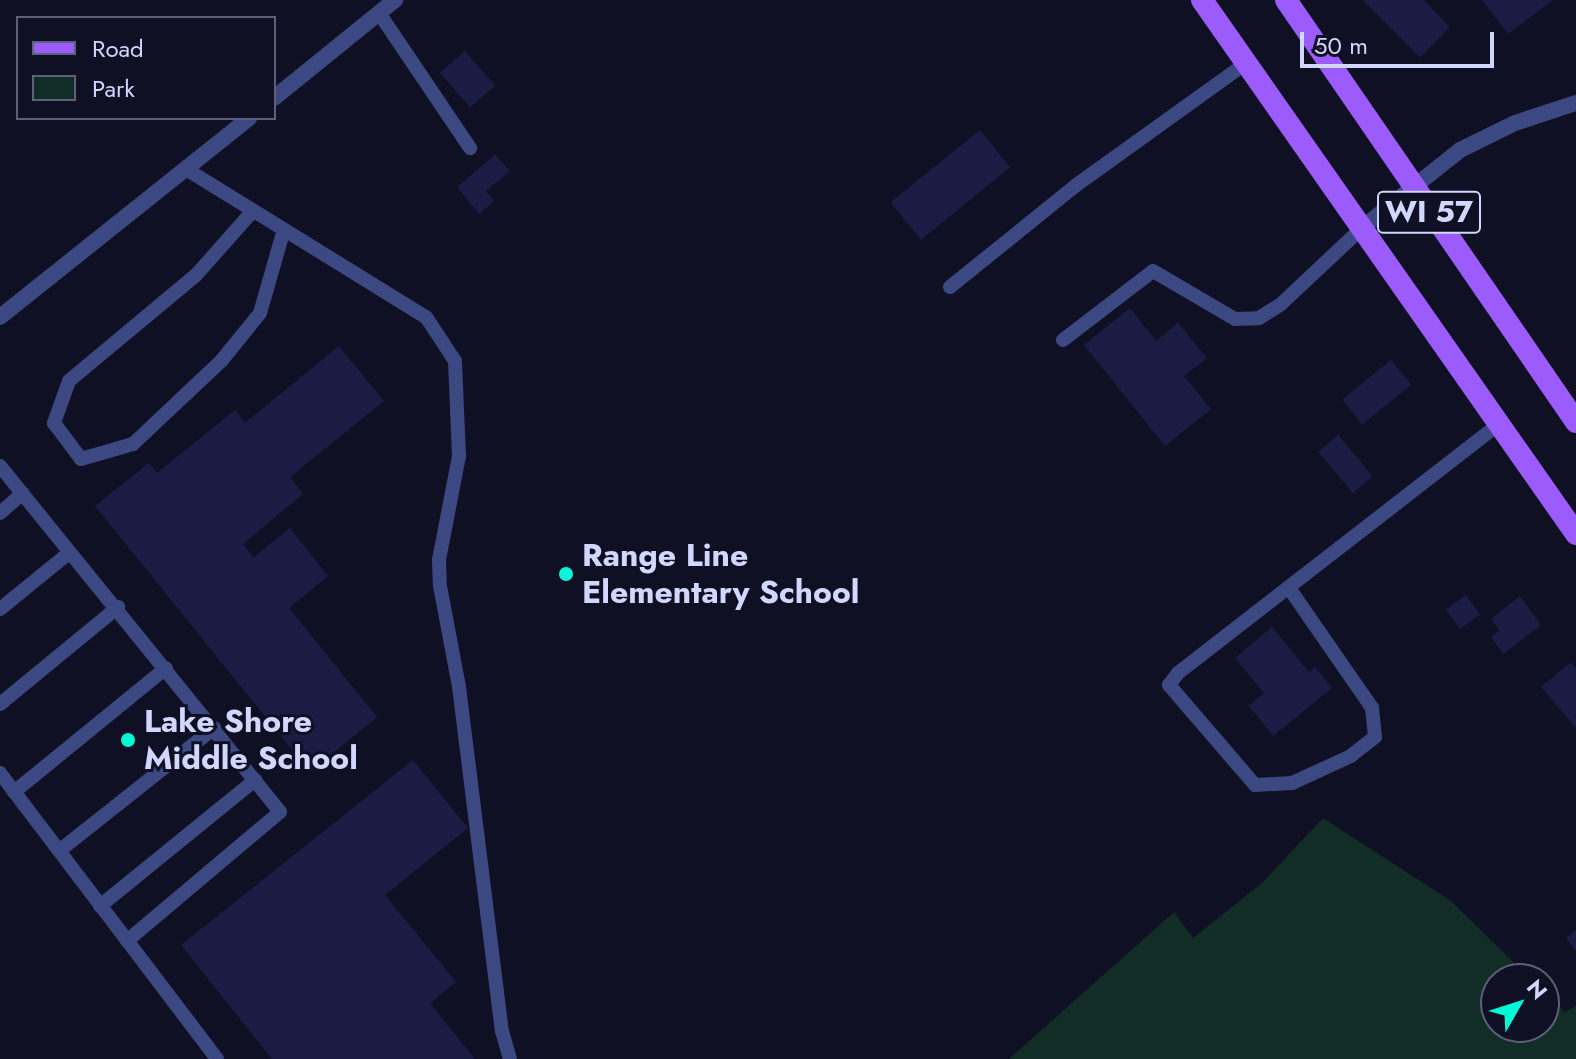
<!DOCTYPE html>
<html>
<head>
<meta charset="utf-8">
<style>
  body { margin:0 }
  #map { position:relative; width:1576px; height:1059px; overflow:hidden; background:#0f1023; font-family:Jost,sans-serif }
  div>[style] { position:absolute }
  .green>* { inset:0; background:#122d26 }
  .building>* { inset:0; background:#1b1c44; transform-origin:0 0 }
  .service>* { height:14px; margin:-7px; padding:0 7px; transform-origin:7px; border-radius:7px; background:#3b4881 }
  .minor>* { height:16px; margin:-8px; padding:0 8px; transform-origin:8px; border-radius:8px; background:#3b4881 }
  .tertiary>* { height:16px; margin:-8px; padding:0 8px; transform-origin:8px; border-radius:8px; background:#3b4881 }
  .primary>* { height:22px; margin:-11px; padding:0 11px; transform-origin:11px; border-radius:11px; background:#9b5cfb }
  .dots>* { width:22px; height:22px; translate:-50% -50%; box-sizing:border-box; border:4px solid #0f1023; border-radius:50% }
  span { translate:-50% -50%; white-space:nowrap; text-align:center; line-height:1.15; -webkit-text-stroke:6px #0f1023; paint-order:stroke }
  .shield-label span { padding:2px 6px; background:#0f1023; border:2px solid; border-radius:6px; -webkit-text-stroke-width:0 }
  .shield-label { font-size:30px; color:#d2d7fe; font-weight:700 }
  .poi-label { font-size:32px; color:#d2d7fe; font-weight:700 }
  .left { translate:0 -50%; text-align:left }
  .legend { position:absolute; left:16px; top:16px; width:260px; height:104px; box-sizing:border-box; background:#0f1023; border:2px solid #5d607b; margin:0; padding:10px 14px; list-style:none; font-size:24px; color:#d2d7fe }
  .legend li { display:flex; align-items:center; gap:16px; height:40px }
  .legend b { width:40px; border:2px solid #5d607b }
  .north { position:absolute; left:1480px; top:963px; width:80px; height:80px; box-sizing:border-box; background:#0f1023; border:2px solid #5d607b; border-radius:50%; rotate:51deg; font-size:22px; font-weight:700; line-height:32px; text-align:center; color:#d2d7fe }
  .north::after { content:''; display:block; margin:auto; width:28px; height:36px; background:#05f7d7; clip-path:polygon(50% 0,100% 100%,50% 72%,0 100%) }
  .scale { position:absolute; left:1300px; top:32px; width:194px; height:36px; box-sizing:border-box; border:4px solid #d2d7fe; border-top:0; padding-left:10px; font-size:24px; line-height:28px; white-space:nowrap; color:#d2d7fe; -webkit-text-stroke:6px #0f1023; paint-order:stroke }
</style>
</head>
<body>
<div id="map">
  <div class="green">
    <i style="clip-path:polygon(1323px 818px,1451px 901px,1531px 979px,1496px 979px,1496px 1027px,1544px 1027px,1544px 992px,1565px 1012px,1576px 1006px,1576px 1059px,1009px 1059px,1174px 912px,1193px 938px,1262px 883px)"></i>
  </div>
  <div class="building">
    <i style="clip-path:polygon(1363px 0,1424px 0,1450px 27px,1420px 57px)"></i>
    <i style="clip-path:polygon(1482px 0,1553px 0,1508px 34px)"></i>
    <i style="left:465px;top:51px;width:46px;height:33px;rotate:49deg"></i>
    <i style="left:980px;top:130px;width:48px;height:115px;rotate:51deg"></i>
    <i style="clip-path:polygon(495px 155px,510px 171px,486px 191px,494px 201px,479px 214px,457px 187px)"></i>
    <i style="clip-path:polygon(1130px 308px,1156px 341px,1178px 323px,1207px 358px,1184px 376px,1211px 409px,1165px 446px,1084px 345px)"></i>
    <i style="clip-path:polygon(339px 346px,384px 401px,290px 477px,303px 494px,243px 544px,254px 557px,290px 528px,328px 576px,289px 608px,377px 717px,310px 772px,95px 506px,149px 463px,157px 473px,235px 410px,245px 423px)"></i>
    <i style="left:1391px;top:360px;width:32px;height:63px;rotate:51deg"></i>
    <i style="left:1338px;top:435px;width:54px;height:26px;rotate:50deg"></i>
    <i style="left:1466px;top:595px;width:24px;height:25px;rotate:54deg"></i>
    <i style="clip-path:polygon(1520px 596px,1541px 625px,1503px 654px,1491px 637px,1499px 630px,1491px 619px)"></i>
    <i style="clip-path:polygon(1272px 627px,1309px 672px,1315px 667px,1332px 688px,1273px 736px,1249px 706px,1264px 693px,1235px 658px)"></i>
    <i style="clip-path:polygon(1571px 662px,1576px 669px,1576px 728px,1541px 687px)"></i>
    <i style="clip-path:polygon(413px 760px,468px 828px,385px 895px,456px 982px,430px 1003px,475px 1059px,272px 1059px,181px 945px)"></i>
    <i style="clip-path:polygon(1576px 930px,1576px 951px,1566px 938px)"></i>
  </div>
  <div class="service">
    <i style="left:379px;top:13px;width:163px;rotate:56deg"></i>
    <i style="left:186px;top:169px;width:282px;rotate:31.7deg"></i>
    <i style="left:426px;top:317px;width:53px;rotate:56.6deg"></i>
    <i style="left:455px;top:361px;width:95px;rotate:87.6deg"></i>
    <i style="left:459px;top:456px;width:106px;rotate:100.9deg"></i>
    <i style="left:439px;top:560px;width:26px;rotate:88deg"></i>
    <i style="left:440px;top:586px;width:103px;rotate:79.3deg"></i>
    <i style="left:459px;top:687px;width:347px;rotate:82.9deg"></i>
    <i style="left:502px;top:1031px;width:29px;rotate:74deg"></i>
    <i style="left:252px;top:212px;width:84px;rotate:131.6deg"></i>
    <i style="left:196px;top:275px;width:165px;rotate:140.2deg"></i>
    <i style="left:69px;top:381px;width:45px;rotate:109.7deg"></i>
    <i style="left:54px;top:423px;width:45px;rotate:53.1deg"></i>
    <i style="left:81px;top:459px;width:54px;rotate:-16.1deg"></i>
    <i style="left:133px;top:444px;width:122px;rotate:-43.3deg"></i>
    <i style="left:222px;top:360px;width:60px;rotate:-51deg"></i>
    <i style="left:260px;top:313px;width:83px;rotate:-74deg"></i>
    <i style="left:950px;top:287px;width:161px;rotate:-38.9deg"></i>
    <i style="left:1075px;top:186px;width:211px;rotate:-35.7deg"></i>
    <i style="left:1063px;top:340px;width:113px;rotate:-37.5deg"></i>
    <i style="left:1153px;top:271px;width:95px;rotate:30.3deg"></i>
    <i style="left:1235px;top:319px;width:24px;rotate:-2deg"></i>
    <i style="left:1259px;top:318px;width:25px;rotate:-32deg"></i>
    <i style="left:1280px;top:305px;width:112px;rotate:-43.2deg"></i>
    <i style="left:0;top:466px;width:445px;rotate:51deg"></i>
    <i style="left:280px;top:812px;width:200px;rotate:139.9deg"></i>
    <i style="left:0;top:513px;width:30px;rotate:-41deg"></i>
    <i style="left:1289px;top:588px;width:146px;rotate:55.3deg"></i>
    <i style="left:1372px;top:708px;width:29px;rotate:84deg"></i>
    <i style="left:1375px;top:737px;width:31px;rotate:142deg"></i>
    <i style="left:1351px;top:756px;width:65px;rotate:155.4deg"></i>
    <i style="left:1292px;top:783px;width:37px;rotate:177deg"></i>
    <i style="left:1255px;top:785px;width:132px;rotate:-130.7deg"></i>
    <i style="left:1169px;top:685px;width:15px;rotate:-53deg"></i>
    <i style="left:1178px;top:673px;width:403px;rotate:-37.8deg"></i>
    <i style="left:0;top:609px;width:89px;rotate:-39.1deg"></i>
    <i style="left:0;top:704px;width:153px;rotate:-39.4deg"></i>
    <i style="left:0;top:773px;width:359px;rotate:52.8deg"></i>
    <i style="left:14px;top:792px;width:196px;rotate:-39.2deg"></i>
    <i style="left:59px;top:851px;width:198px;rotate:-38.4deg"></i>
    <i style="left:100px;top:906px;width:200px;rotate:-39.1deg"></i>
  </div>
  <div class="minor">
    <i style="left:1362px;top:228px;width:125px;rotate:-38.5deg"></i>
    <i style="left:1460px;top:150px;width:61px;rotate:-26.1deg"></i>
    <i style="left:1515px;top:123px;width:64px;rotate:-18.2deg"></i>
  </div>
  <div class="tertiary">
    <i style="left:274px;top:98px;width:156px;rotate:-39deg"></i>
    <i style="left:0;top:317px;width:319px;rotate:-38.6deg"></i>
  </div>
  <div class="primary">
    <i style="left:1202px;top:0;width:652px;rotate:54.99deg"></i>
    <i style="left:1286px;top:0;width:512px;rotate:55.5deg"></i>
  </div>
  <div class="dots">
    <i style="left:566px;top:574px;background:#05f7d7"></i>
    <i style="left:128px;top:740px;background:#05f7d7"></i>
  </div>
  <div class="shield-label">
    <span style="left:1429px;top:212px">WI 57</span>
  </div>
  <div class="poi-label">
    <span class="left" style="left:582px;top:574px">Range Line<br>Elementary School</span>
    <span class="left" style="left:144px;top:740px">Lake Shore<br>Middle School</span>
  </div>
  <ul class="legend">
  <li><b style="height:10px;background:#9b5cfb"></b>Road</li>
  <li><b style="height:22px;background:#122d26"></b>Park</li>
  </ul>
  <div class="north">N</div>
  <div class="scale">50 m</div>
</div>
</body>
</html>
